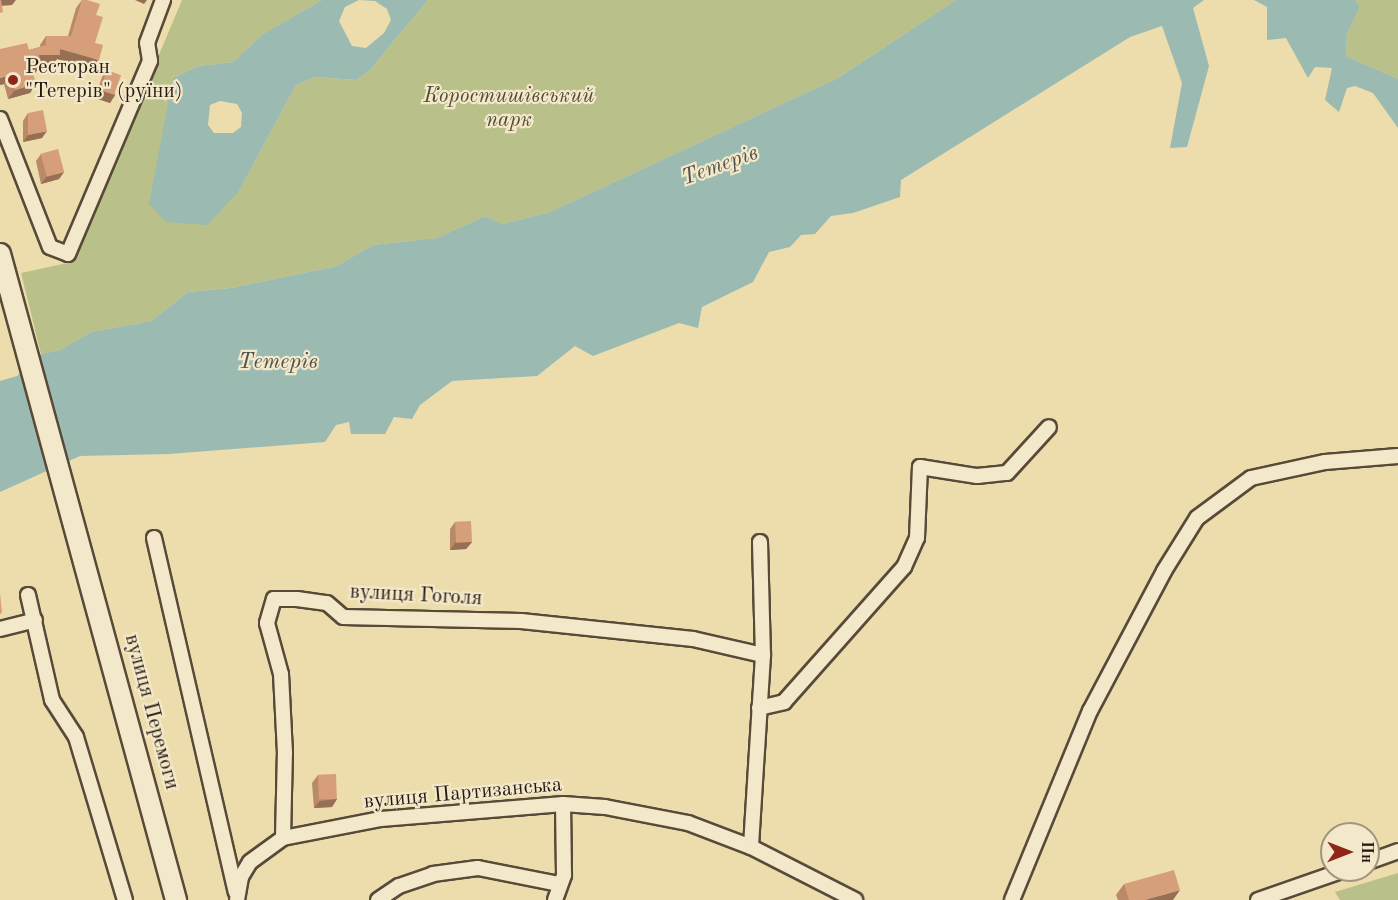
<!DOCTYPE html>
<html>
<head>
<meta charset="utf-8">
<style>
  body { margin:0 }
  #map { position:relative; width:1398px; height:900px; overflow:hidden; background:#eddcac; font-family:"Old Standard TT",serif }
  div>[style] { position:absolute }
  .green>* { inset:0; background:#b9c089 }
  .water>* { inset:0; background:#9bbab2 }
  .roads { filter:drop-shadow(2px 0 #584a39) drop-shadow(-2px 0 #584a39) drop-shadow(0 2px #584a39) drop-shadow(0 -2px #584a39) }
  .street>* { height:14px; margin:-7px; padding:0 7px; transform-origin:7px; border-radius:7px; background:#f3e8c9 }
  .secondary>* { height:20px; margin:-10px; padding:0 10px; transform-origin:10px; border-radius:10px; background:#f3e8c9 }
  .wall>* { inset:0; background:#b98968 }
  .shaded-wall>* { inset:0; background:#966f55 }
  .building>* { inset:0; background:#d79f79; transform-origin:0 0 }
  .dots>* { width:16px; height:16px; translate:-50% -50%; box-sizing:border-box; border:3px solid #f3e8c9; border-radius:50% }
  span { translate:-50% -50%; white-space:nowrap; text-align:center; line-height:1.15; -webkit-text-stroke:4.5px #f3e8c9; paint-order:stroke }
  .poi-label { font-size:21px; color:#261913 }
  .left { translate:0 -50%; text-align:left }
  .park-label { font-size:21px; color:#524b36; font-style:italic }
  .street-label { font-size:21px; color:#261913 }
  .water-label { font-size:22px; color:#4f514b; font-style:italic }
  .north { position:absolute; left:1320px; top:822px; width:60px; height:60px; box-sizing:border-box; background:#f3e8c9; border:2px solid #a19580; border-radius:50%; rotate:90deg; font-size:16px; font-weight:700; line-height:24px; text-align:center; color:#261913 }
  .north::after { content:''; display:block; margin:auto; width:21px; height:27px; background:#8f2418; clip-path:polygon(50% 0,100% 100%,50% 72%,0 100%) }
</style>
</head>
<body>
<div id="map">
  <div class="green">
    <i style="clip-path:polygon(182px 0,322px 0,263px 34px,233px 62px,199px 66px,173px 78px,165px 131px,239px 191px,296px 85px,315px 77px,356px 80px,369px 71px,428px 0,956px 0,838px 78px,550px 212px,503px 224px,485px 216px,437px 238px,373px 245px,337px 266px,231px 288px,188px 292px,151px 321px,91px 332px,60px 350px,41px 354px,21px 273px,72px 262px)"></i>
    <i style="clip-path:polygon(1355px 0,1398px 0,1398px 79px,1346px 56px,1347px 34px,1360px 7px)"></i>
    <i style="clip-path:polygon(1398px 873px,1398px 900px,1340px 900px,1335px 892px)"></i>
  </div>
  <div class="water">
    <i style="clip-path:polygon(evenodd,322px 0,428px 0,369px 71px,356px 80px,315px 77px,296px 85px,239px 191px,207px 225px,166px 222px,149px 204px,173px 78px,199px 66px,233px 62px,263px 34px,322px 0,359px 0,375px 1px,387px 9px,391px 20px,384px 33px,366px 48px,352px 46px,339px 21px,345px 7px,359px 0,322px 0,220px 101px,237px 104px,242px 113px,241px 127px,233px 133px,214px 133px,208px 125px,210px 105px,220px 101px)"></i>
    <i style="clip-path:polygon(956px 0,1204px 0,1193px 8px,1209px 66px,1187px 147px,1170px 148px,1182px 83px,1162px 26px,1130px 37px,901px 180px,900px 197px,853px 213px,831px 216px,815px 234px,801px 235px,790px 247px,769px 252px,753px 282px,702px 307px,698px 328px,679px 323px,593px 356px,575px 346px,537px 376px,452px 381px,420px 405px,412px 419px,394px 417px,385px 434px,351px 434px,349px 422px,336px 425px,325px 442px,169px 454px,80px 456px,0 492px,0 381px,17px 376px,41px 354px,60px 350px,91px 332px,151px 321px,188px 292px,231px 288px,337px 266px,373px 245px,437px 238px,485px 216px,503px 224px,550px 212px,838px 78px)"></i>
    <i style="clip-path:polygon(1254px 0,1355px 0,1360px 7px,1347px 34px,1346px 56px,1398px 79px,1398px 128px,1373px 93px,1355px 86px,1347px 88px,1339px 112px,1325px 100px,1332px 68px,1315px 67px,1308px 78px,1286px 38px,1267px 40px,1267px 7px)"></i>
  </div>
  <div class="roads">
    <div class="street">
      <i style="left:0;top:119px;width:137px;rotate:68.7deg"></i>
      <i style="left:50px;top:247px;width:19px;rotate:21deg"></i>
      <i style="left:68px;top:254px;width:210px;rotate:-67deg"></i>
      <i style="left:150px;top:61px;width:18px;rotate:-99deg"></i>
      <i style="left:147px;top:43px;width:46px;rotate:-69.6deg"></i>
      <i style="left:154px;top:538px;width:363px;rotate:77deg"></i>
      <i style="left:760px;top:542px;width:113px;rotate:88.5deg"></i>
      <i style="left:28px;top:595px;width:108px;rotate:77.1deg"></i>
      <i style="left:52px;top:700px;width:44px;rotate:57deg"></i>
      <i style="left:76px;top:737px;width:170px;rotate:73.3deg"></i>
      <i style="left:0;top:629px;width:36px;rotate:-14deg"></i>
      <i style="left:759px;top:708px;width:26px;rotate:-13deg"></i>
      <i style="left:784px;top:702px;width:181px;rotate:-48.4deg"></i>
      <i style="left:904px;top:567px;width:32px;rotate:-66deg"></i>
      <i style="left:917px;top:538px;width:71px;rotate:-87.6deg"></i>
      <i style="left:920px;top:467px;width:58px;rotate:9deg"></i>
      <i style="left:977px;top:476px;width:30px;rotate:-6deg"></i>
      <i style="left:1007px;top:473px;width:62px;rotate:-47.6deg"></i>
      <i style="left:283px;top:838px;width:85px;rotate:-88.7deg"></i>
      <i style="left:285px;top:753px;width:79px;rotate:-92.9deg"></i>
      <i style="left:281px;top:674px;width:53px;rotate:-105.4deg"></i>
      <i style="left:267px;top:623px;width:25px;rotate:-74deg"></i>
      <i style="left:274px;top:599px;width:23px"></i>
      <i style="left:297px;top:599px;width:30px;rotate:8deg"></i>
      <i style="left:327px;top:603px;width:21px;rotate:41deg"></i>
      <i style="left:343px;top:617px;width:178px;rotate:1.3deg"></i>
      <i style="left:521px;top:621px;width:173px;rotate:6deg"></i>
      <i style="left:693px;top:639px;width:72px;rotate:12.9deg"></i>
      <i style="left:763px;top:655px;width:192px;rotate:93.6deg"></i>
      <i style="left:1368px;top:862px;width:32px;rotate:-20deg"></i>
      <i style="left:237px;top:900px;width:23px;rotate:-80deg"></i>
      <i style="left:241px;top:877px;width:17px;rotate:-59deg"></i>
      <i style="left:250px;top:862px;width:41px;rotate:-36deg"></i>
      <i style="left:283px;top:838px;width:100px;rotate:-11deg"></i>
      <i style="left:381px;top:819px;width:183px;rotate:-4.7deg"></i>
      <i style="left:563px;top:804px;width:42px;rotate:4.1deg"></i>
      <i style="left:605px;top:807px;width:85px;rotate:10.9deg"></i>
      <i style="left:688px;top:823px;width:67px;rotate:20.9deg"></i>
      <i style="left:751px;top:847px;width:117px;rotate:27deg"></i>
      <i style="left:378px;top:900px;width:25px;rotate:-34deg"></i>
      <i style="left:399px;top:886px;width:36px;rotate:-19deg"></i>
      <i style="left:433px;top:874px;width:45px;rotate:-7.6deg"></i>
      <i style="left:478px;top:868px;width:83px;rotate:11.2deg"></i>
      <i style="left:555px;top:900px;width:27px;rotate:-70deg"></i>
      <i style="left:564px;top:875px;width:71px;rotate:-90.8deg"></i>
      <i style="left:1012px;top:900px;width:204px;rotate:-67.6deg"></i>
      <i style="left:1090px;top:711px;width:158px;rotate:-62.1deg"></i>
      <i style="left:1164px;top:571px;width:62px;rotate:-58.1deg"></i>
      <i style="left:1197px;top:518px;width:67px;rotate:-36.5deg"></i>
      <i style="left:1251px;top:478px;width:76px;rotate:-12.2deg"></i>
      <i style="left:1325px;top:462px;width:73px;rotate:-4.7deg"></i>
      <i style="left:1258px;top:900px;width:91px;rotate:-19.2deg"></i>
    </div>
    <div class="secondary">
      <i style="left:0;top:254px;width:670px;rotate:74.76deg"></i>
    </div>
  </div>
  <div class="wall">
    <i style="clip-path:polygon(82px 0,87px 0,96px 15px,93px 68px,57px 59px,53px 64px,41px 64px,35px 73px,33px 74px,36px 84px,30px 93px,8px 99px,4px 84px,0 85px,29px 50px,40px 47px,40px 45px,46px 36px,68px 36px,76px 8px)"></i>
    <i style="clip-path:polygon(107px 70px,115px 95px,110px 103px,95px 98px,102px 77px)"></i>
    <i style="clip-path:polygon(28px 113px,42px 138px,23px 142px,23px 121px)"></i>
    <i style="clip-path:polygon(41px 154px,64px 172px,59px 179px,41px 184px,36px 161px)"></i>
    <i style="clip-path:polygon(455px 522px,472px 542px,466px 549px,450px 550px,450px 529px)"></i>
    <i style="clip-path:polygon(318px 775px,337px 799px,332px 807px,314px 808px,312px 783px)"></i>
    <i style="clip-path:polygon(1124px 884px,1173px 900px,1118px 900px,1116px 895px)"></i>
  </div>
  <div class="shaded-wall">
    <i style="clip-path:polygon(1px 0,16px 0,12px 5px,0 6px)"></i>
    <i style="clip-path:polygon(135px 0,147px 0,144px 4px)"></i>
    <i style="clip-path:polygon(60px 49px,99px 60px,93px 68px,57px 59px,53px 64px,32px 64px,39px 55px)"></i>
    <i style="clip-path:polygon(41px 65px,35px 73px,25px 76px,31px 67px)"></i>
    <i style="clip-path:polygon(10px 75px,4px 84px,0 85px,0 78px)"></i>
    <i style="clip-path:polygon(36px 84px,30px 93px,8px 99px,15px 90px)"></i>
    <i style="clip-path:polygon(100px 90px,115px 95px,110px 103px,95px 98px)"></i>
    <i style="clip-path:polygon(47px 131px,42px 138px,23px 142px,28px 135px)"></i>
    <i style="clip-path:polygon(64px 172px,59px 179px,41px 184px,47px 176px)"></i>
    <i style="clip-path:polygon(456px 542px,472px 542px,466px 549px,450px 550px)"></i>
    <i style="clip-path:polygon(337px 799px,332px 807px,314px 808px,320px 801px)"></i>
    <i style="clip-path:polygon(1180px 890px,1173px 900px,1145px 900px)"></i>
  </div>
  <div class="building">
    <i style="clip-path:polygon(0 0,1px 0,3px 12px,0 13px)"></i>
    <i style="clip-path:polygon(82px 0,87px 0,100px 4px,96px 15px,103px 17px,95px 43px,103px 45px,99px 60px,60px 49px,60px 55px,39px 55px,41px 65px,31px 67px,36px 84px,15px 90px,10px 75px,0 78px,0 49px,27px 43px,29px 50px,46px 45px,46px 36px,71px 36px)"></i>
    <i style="left:107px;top:70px;width:15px;height:21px;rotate:20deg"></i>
    <i style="clip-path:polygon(43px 110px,47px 131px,28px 135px,28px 113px)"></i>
    <i style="left:58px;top:149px;width:24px;height:18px;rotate:75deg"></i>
    <i style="left:471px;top:521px;width:21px;height:16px;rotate:87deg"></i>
    <i style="clip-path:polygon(0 593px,2px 613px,0 614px)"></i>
    <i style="left:336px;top:774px;width:25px;height:18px;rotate:88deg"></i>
    <i style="clip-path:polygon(1174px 870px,1180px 890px,1145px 900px,1129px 900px,1124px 884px)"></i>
  </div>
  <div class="dots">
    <i style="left:13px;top:80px;background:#8f2418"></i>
  </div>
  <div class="poi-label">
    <span class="left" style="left:25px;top:80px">Ресторан<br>"Тетерів" (руїни)</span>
  </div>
  <div class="park-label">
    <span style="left:509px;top:109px">Коростишівський<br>парк</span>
  </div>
  <div class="street-label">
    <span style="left:416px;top:596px;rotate:3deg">вулиця Гоголя</span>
    <span style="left:151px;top:712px;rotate:75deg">вулиця Перемоги</span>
    <span style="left:463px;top:794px;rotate:-5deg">вулиця Партизанська</span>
  </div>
  <div class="water-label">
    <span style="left:720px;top:166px;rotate:-20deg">Тетерів</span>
    <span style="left:278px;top:363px">Тетерів</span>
  </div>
  <div class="north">Пн</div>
</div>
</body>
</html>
